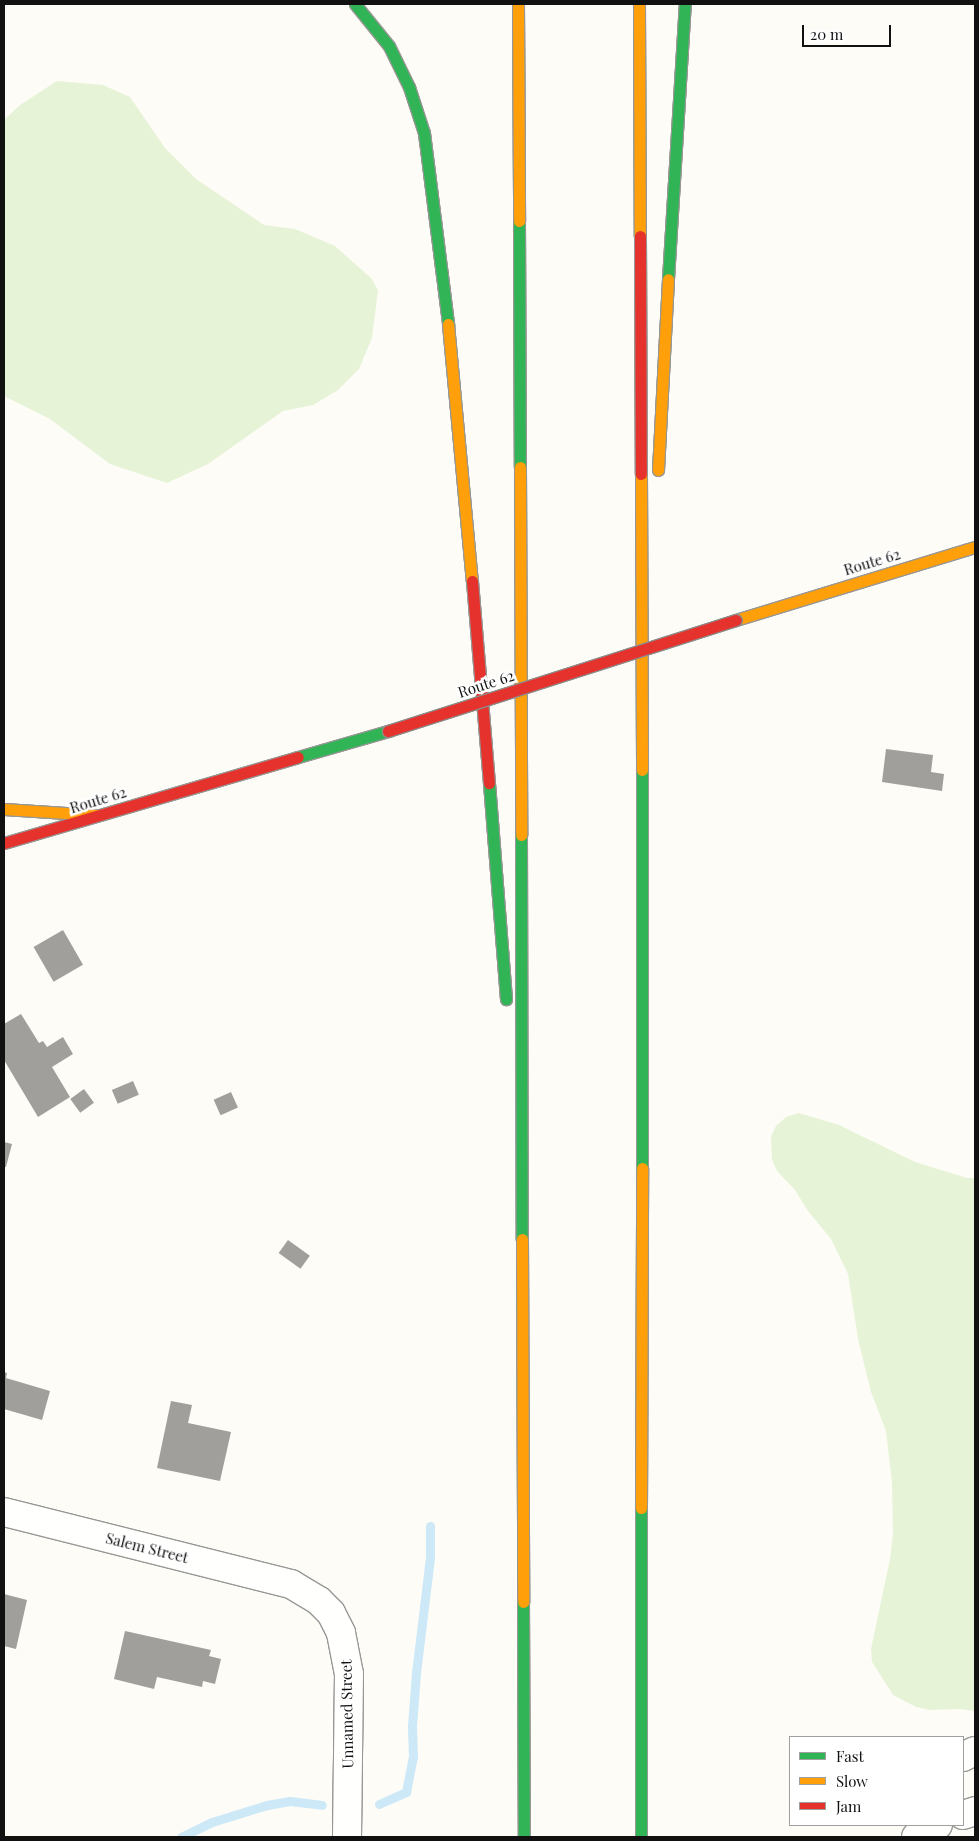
<!DOCTYPE html>
<html>
<head>
<meta charset="utf-8">
<style>
  body { margin:0 }
  #map { position:relative; width:979px; height:1841px; overflow:hidden; background:#fdfcf7; font-family:"Playfair Display",serif }
  div>[style] { position:absolute }
  .green>* { inset:0; background:#e7f3d7 }
  .stream>* { height:9px; margin:-4.5px; padding:0 4.5px; transform-origin:4.5px; border-radius:4.5px; background:#cde8f7 }
  .building>* { inset:0; background:#a19f9c; transform-origin:0 0 }
  .roads { filter:drop-shadow(1px 0 #979795) drop-shadow(-1px 0 #979795) drop-shadow(0 1px #979795) drop-shadow(0 -1px #979795) }
  .street>* { height:28px; margin:-14px; padding:0 14px; transform-origin:14px; border-radius:14px; background:#fffffe }
  .fast>* { height:11px; margin:-5.5px; padding:0 5.5px; transform-origin:5.5px; border-radius:5.5px; background:#30b455 }
  .slow>* { height:11px; margin:-5.5px; padding:0 5.5px; transform-origin:5.5px; border-radius:5.5px; background:#ff9f0a }
  .jam>* { height:11px; margin:-5.5px; padding:0 5.5px; transform-origin:5.5px; border-radius:5.5px; background:#e5322d }
  .bridges { filter:drop-shadow(1px 0 #8e8d8b) drop-shadow(-1px 0 #8e8d8b) drop-shadow(0 1px #8e8d8b) drop-shadow(0 -1px #8e8d8b) }
  .jam-bridge>* { height:11px; margin:-5.5px; padding:0 5.5px; transform-origin:5.5px; border-radius:5.5px; background:#e5322d }
  span { translate:-50% -50%; white-space:nowrap; text-align:center; line-height:1.15; -webkit-text-stroke:5px #fff; paint-order:stroke }
  .street-label { font-size:15px; color:#111 }
  .frame { position:absolute; inset:0; border:5px solid #111; pointer-events:none }
  .legend { position:absolute; left:789px; top:1736px; width:175px; height:90px; box-sizing:border-box; background:#fff; border:1px solid #a0a0a0; margin:0; padding:6px 9px; list-style:none; font-size:15px; color:#111 }
  .legend li { display:flex; align-items:center; gap:10px; height:25px }
  .legend b { width:25px; border:1px solid #a0a0a0 }
  .scale { position:absolute; left:802px; top:25px; width:89px; height:22px; box-sizing:border-box; border:2px solid #111; border-top:0; padding-left:6px; font-size:15px; line-height:18px; white-space:nowrap; color:#111; -webkit-text-stroke:4px #fff; paint-order:stroke }
</style>
</head>
<body>
<div id="map">
  <div class="green">
    <i style="clip-path:polygon(57px 81px,103px 85px,130px 97px,165px 148px,196px 179px,264px 225px,295px 229px,335px 246px,371px 278px,378px 290px,372px 338px,359px 369px,338px 390px,313px 405px,283px 411px,208px 464px,167px 483px,110px 464px,50px 419px,4px 396px,4px 120px,20px 105px)"></i>
    <i style="clip-path:polygon(799px 1113px,839px 1125px,915px 1162px,967px 1178px,975px 1178px,975px 1711px,959px 1709px,930px 1710px,916px 1707px,893px 1695px,872px 1662px,871px 1649px,890px 1559px,893px 1534px,892px 1483px,886px 1431px,871px 1392px,858px 1339px,848px 1274px,831px 1239px,808px 1211px,795px 1190px,777px 1171px,772px 1160px,771px 1136px,776px 1126px,786px 1117px)"></i>
  </div>
  <div class="stream">
    <i style="left:379px;top:1804px;width:30px;rotate:-24deg"></i>
    <i style="left:406px;top:1792px;width:36px;rotate:-79deg"></i>
    <i style="left:413px;top:1757px;width:31px;rotate:-92deg"></i>
    <i style="left:412px;top:1726px;width:53px;rotate:-85.7deg"></i>
    <i style="left:416px;top:1673px;width:116px;rotate:-83.1deg"></i>
    <i style="left:430px;top:1558px;width:32px;rotate:-90deg"></i>
    <i style="left:181px;top:1837px;width:34px;rotate:-26deg"></i>
    <i style="left:212px;top:1822px;width:58px;rotate:-17.2deg"></i>
    <i style="left:267px;top:1805px;width:23px;rotate:-10deg"></i>
    <i style="left:290px;top:1801px;width:32px;rotate:7deg"></i>
  </div>
  <div class="building">
    <i style="clip-path:polygon(886px 749px,933px 755px,931px 772px,944px 774px,942px 791px,882px 782px)"></i>
    <i style="left:63px;top:930px;width:40px;height:34px;rotate:60deg"></i>
    <i style="clip-path:polygon(21px 1014px,39px 1043px,43px 1041px,47px 1047px,63px 1037px,73px 1054px,52px 1067px,70px 1097px,38px 1117px,4px 1060px,4px 1024px)"></i>
    <i style="left:133px;top:1081px;width:15px;height:23px;rotate:67deg"></i>
    <i style="left:84px;top:1089px;width:17px;height:17px;rotate:54deg"></i>
    <i style="left:231px;top:1092px;width:17px;height:19px;rotate:66deg"></i>
    <i style="clip-path:polygon(4px 1142px,12px 1144px,6px 1167px,4px 1167px)"></i>
    <i style="left:288px;top:1240px;width:27px;height:16px;rotate:36deg"></i>
    <i style="clip-path:polygon(4px 1372px,7px 1373px,6px 1378px,50px 1391px,42px 1420px,4px 1409px)"></i>
    <i style="clip-path:polygon(171px 1401px,192px 1405px,188px 1423px,231px 1432px,220px 1481px,157px 1468px)"></i>
    <i style="clip-path:polygon(4px 1594px,27px 1600px,16px 1649px,4px 1646px)"></i>
    <i style="clip-path:polygon(125px 1631px,211px 1650px,209px 1656px,221px 1659px,215px 1684px,203px 1681px,202px 1687px,157px 1677px,154px 1689px,114px 1679px)"></i>
  </div>
  <div class="roads">
    <div class="street">
      <i style="left:4px;top:1512px;width:296px;rotate:14.1deg"></i>
      <i style="left:291px;top:1584px;width:33px;rotate:31deg"></i>
      <i style="left:319px;top:1601px;width:17px;rotate:45deg"></i>
      <i style="left:331px;top:1613px;width:22px;rotate:63deg"></i>
      <i style="left:341px;top:1633px;width:42px;rotate:79deg"></i>
      <i style="left:349px;top:1674px;width:163px;rotate:90.7deg"></i>
      <i style="left:963px;top:1757px;width:13px;rotate:-27deg"></i>
      <i style="left:963px;top:1815px;width:13px;rotate:-18deg"></i>
      <i style="left:916px;top:1837px;width:25px;rotate:-29deg"></i>
    </div>
    <div class="fast">
      <i style="left:355px;top:4px;width:54px;rotate:51deg"></i>
      <i style="left:389px;top:46px;width:46px;rotate:64deg"></i>
      <i style="left:409px;top:87px;width:48px;rotate:71.9deg"></i>
      <i style="left:424px;top:133px;width:193px;rotate:82.8deg"></i>
      <i style="left:519px;top:221px;width:246px;rotate:89.8deg"></i>
      <i style="left:668px;top:279px;width:276px;rotate:-86.5deg"></i>
      <i style="left:298px;top:757px;width:94px;rotate:-16.1deg"></i>
      <i style="left:489px;top:783px;width:217px;rotate:85.5deg"></i>
      <i style="left:521px;top:835px;width:404px;rotate:89.9deg"></i>
      <i style="left:642px;top:1168px;width:398px;rotate:-90deg"></i>
      <i style="left:523px;top:1602px;width:235px;rotate:89.8deg"></i>
      <i style="left:641px;top:1837px;width:329px;rotate:-90deg"></i>
    </div>
    <div class="slow">
      <i style="left:518px;top:4px;width:217px;rotate:89.7deg"></i>
      <i style="left:639px;top:4px;width:232px;rotate:89.8deg"></i>
      <i style="left:448px;top:324px;width:258px;rotate:84.7deg"></i>
      <i style="left:520px;top:467px;width:368px;rotate:89.8deg"></i>
      <i style="left:658px;top:470px;width:191px;rotate:-87deg"></i>
      <i style="left:641px;top:474px;width:296px;rotate:89.8deg"></i>
      <i style="left:736px;top:620px;width:250px;rotate:-17deg"></i>
      <i style="left:4px;top:809px;width:93px;rotate:3.7deg"></i>
      <i style="left:522px;top:1239px;width:363px;rotate:89.8deg"></i>
      <i style="left:641px;top:1508px;width:340px;rotate:-89.8deg"></i>
    </div>
    <div class="jam">
      <i style="left:640px;top:236px;width:238px;rotate:89.8deg"></i>
      <i style="left:472px;top:581px;width:203px;rotate:85.2deg"></i>
      <i style="left:4px;top:843px;width:306px;rotate:-16.3deg"></i>
    </div>
  </div>
  <div class="bridges">
    <div class="jam-bridge">
      <i style="left:388px;top:731px;width:365px;rotate:-17.7deg"></i>
    </div>
  </div>
  <div class="street-label">
    <span style="left:872px;top:562px;rotate:-17deg">Route 62</span>
    <span style="left:486px;top:684px;rotate:-18deg">Route 62</span>
    <span style="left:98px;top:800px;rotate:-17deg">Route 62</span>
    <span style="left:147px;top:1548px;rotate:14deg">Salem Street</span>
    <span style="left:347px;top:1714px;rotate:-91deg">Unnamed Street</span>
  </div>
  <div class="frame"></div>
  <ul class="legend">
  <li><b style="height:6px;background:#30b455"></b>Fast</li>
  <li><b style="height:6px;background:#ff9f0a"></b>Slow</li>
  <li><b style="height:6px;background:#e5322d"></b>Jam</li>
  </ul>
  <div class="scale">20 m</div>
</div>
</body>
</html>
